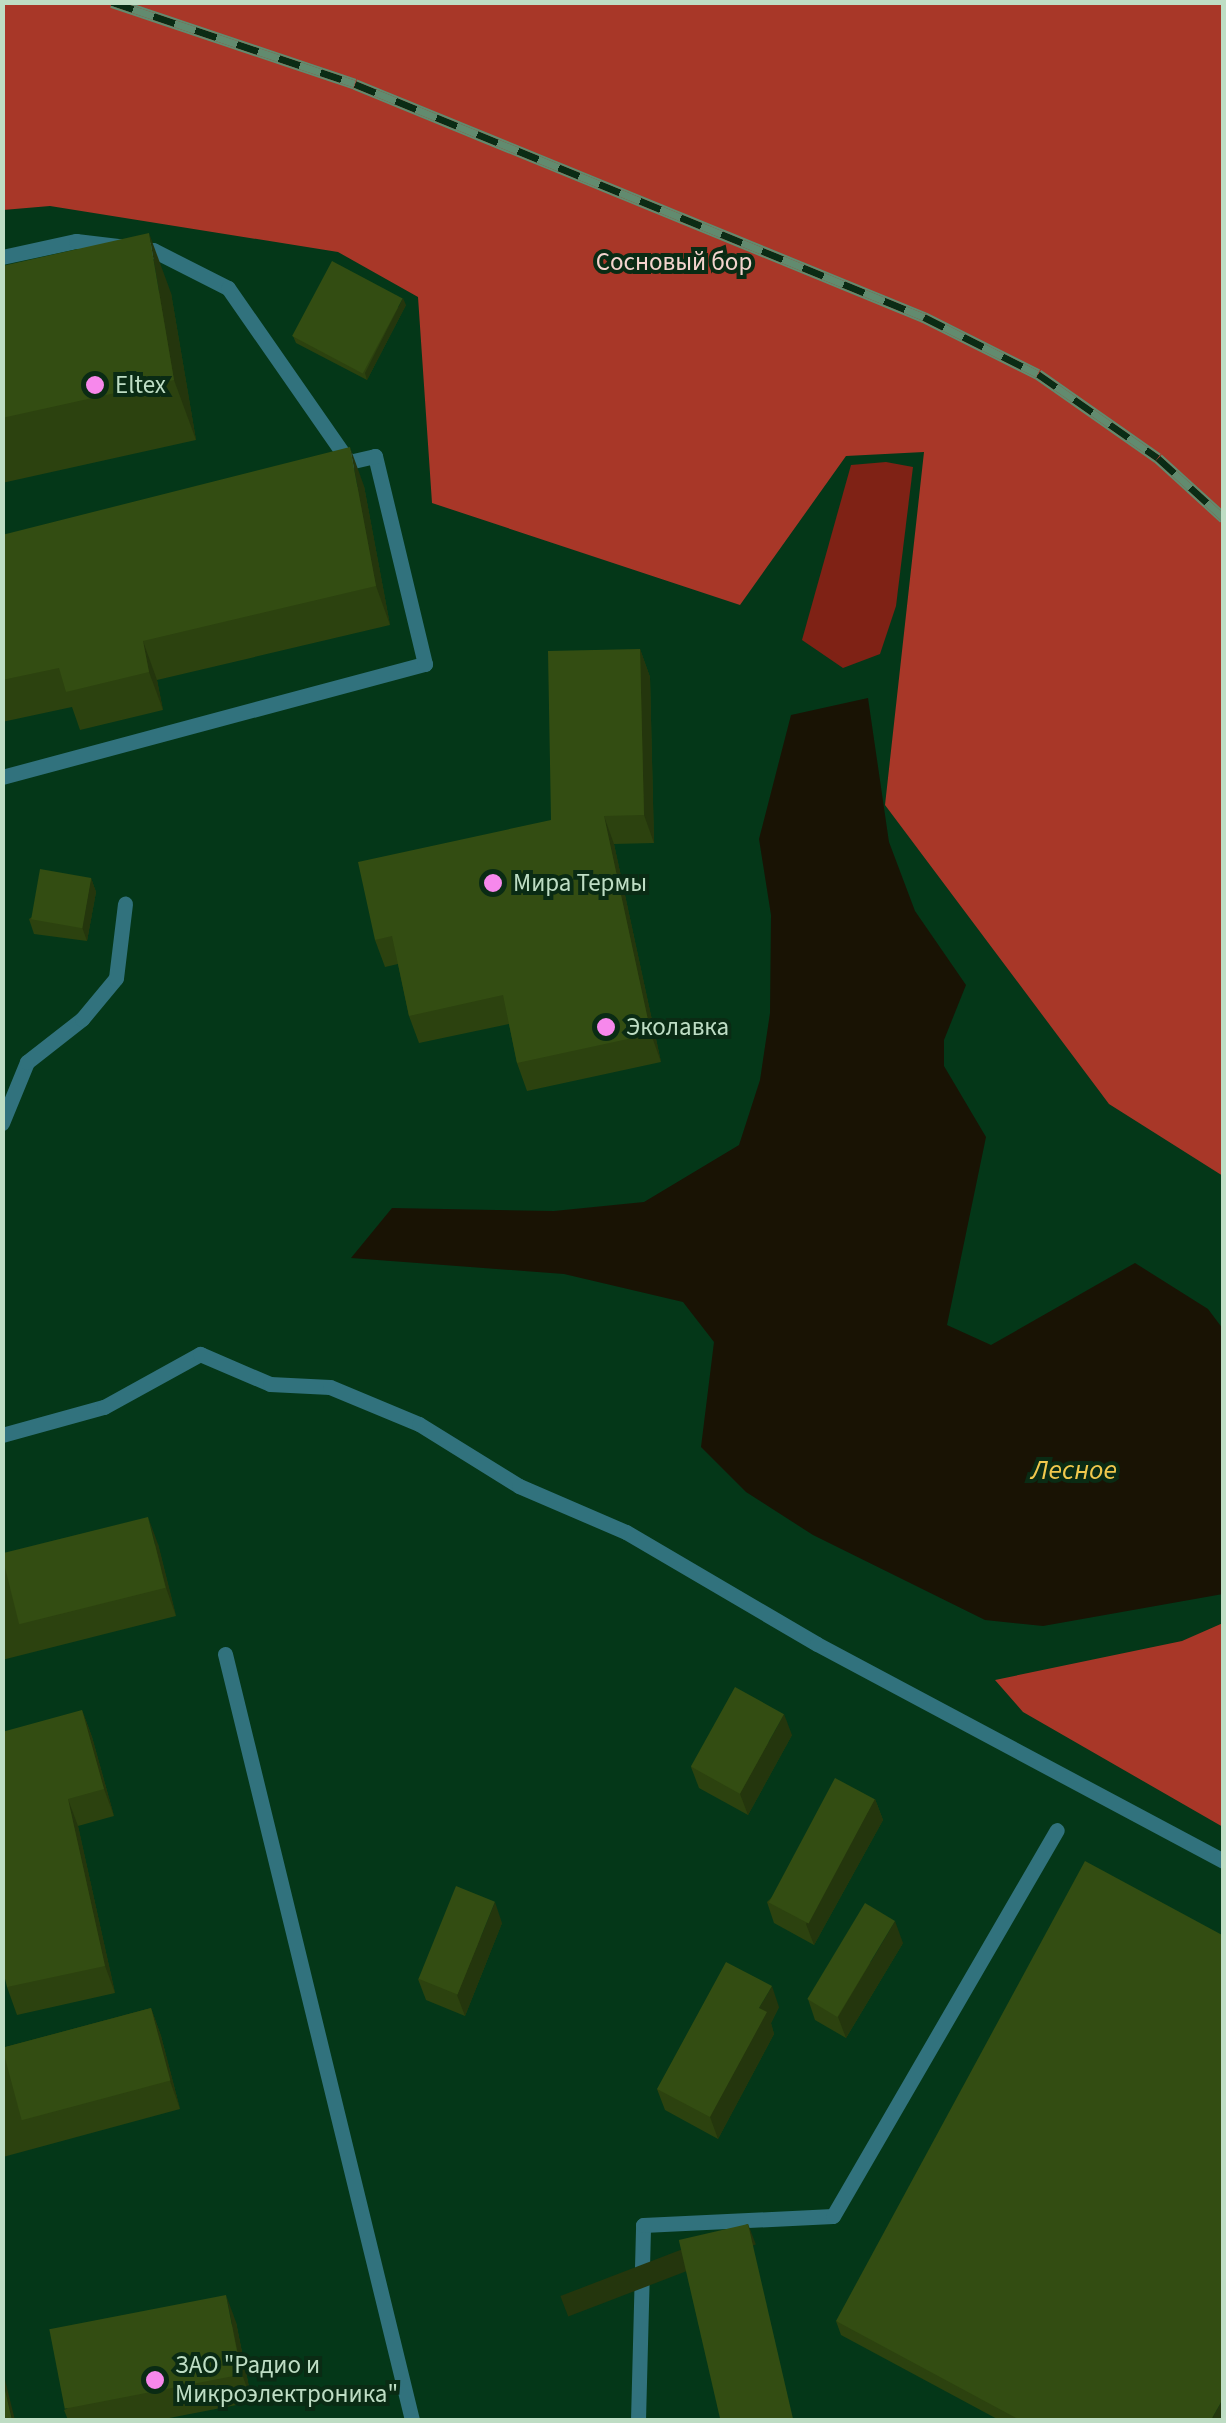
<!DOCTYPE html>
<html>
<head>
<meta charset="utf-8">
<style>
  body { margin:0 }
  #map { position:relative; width:1226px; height:2423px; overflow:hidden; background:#043718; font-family:"Source Sans 3",sans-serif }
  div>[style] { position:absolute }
  .green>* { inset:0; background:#7f2215 }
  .forest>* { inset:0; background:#a83728 }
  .water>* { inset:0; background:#191304 }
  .service>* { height:15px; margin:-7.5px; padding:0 7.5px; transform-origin:7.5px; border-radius:7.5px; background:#31727d }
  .rail>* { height:11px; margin-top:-5.5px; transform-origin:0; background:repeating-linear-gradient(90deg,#0a2b14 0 22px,#628b6f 0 44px); box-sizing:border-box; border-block:2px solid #628b6f }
  .wall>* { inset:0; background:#2c420f }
  .shaded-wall>* { inset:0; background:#24360d; transform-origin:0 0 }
  .building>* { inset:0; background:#334d12; transform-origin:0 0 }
  .dots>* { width:28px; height:28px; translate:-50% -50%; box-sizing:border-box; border:5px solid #0a2b14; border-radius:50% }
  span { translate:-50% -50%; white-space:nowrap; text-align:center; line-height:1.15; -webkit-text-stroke:8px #0a2b14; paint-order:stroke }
  .park-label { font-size:25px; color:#f4d4ce }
  .poi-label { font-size:25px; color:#beddc4 }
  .left { translate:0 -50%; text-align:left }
  .water-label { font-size:28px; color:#f0c84d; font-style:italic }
  .frame { position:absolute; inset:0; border:5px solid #beddc4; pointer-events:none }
</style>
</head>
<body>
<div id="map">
  <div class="green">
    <i style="clip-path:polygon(886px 462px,913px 467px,896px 606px,880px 654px,843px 668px,802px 640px,851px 465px)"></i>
  </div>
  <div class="forest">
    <i style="clip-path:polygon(3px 2px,1223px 3px,1223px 1176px,1109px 1104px,885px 805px,924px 452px,846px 456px,740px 605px,432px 503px,418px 297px,338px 252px,50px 206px,3px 210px)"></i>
    <i style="clip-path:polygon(1223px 1623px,1223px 1827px,1023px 1712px,995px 1680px,1182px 1641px)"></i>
  </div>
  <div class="water">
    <i style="clip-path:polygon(868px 698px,889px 842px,915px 911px,966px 985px,944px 1040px,944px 1066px,986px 1137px,947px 1325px,991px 1345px,1135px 1263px,1208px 1309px,1223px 1329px,1223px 1594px,1043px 1626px,985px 1620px,813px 1535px,746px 1492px,701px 1447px,714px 1342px,683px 1302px,564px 1274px,351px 1258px,392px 1208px,554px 1211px,644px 1202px,739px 1145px,760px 1080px,770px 1013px,771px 915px,759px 839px,791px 715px)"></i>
  </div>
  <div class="service">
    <i style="left:2px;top:257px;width:76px;rotate:-12.2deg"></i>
    <i style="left:76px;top:241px;width:78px;rotate:6.7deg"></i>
    <i style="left:153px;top:250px;width:84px;rotate:26.9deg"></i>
    <i style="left:228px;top:288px;width:212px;rotate:55.2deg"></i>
    <i style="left:2px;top:777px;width:438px;rotate:-15deg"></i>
    <i style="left:425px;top:664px;width:214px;rotate:-103.5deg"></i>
    <i style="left:375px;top:456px;width:39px;rotate:167deg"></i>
    <i style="left:2px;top:1123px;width:66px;rotate:-67.7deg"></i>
    <i style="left:27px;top:1062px;width:70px;rotate:-38deg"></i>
    <i style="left:82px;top:1019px;width:53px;rotate:-50.3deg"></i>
    <i style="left:116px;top:978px;width:75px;rotate:-83.1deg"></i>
    <i style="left:2px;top:1435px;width:106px;rotate:-15.4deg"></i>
    <i style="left:104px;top:1407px;width:110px;rotate:-28.9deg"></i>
    <i style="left:200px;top:1354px;width:76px;rotate:23.2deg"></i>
    <i style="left:270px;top:1384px;width:60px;rotate:2.9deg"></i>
    <i style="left:330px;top:1387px;width:96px;rotate:22.6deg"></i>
    <i style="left:419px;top:1424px;width:118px;rotate:31.8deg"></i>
    <i style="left:519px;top:1486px;width:116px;rotate:23.3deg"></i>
    <i style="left:626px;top:1532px;width:221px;rotate:30.4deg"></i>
    <i style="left:817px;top:1644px;width:461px;rotate:28.1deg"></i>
    <i style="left:225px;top:1654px;width:788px;rotate:76.28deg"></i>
    <i style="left:638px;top:2420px;width:195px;rotate:-88.5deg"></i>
    <i style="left:643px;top:2225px;width:190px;rotate:-2.7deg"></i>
    <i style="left:833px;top:2216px;width:446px;rotate:-59.9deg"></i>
  </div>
  <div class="rail">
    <i style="left:112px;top:2px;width:256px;rotate:18.6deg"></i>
    <i style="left:355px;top:84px;width:615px;rotate:22.27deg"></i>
    <i style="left:924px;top:317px;width:127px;rotate:26.6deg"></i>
    <i style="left:1038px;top:374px;width:146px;rotate:35deg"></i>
    <i style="left:1158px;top:458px;width:89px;rotate:42.3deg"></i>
  </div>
  <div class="wall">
    <i style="clip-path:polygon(2px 266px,171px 293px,196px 440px,2px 483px)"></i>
    <i style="clip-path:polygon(406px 305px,367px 380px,296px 343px,293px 336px)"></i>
    <i style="clip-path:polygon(364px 486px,390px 625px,157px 680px,163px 710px,80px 730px,72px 707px,2px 722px,2px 535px)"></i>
    <i style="clip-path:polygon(640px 649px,650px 677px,654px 843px,614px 844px,661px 1062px,527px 1091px,517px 1063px,509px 1024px,419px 1043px,409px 1016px,398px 964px,385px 967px,375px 940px,551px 820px)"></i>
    <i style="clip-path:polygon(91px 878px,96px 892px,87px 941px,34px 934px,29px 919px)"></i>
    <i style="clip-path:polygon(158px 1544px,176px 1616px,2px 1660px,2px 1554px)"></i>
    <i style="clip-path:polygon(82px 1710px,92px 1737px,114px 1816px,78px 1826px,115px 1993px,17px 2015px,7px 1987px)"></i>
    <i style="clip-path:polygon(792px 1735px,748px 1815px,699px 1788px,691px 1767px)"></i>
    <i style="clip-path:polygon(875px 1799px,883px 1820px,814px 1945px,774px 1923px,767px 1902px)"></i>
    <i style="clip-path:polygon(502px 1923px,465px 2016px,426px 2000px,418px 1979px)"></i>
    <i style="clip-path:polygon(903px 1943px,846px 2038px,815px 2020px,808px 1999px)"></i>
    <i style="clip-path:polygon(779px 2007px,771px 2023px,774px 2034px,718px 2139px,665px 2110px,657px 2089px)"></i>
    <i style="clip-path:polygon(151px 2008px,161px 2036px,180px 2109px,3px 2157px,2px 2048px)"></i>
    <i style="clip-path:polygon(836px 2321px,1224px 2420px,999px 2420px,841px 2335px)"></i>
    <i style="clip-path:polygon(236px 2322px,252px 2402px,159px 2420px,68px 2420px,64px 2410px)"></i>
  </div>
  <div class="shaded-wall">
    <i style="clip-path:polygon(149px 233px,171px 293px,196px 440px,174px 380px)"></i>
    <i style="clip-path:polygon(403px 298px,406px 305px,367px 380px,365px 373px)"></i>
    <i style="clip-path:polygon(350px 447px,364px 486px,390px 625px,376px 586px)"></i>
    <i style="clip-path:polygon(143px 641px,157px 680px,163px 710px,149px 672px)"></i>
    <i style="clip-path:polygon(640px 649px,650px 677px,654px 843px,644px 815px)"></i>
    <i style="clip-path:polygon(604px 816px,614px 844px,661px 1062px,651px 1034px)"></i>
    <i style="clip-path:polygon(91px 878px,96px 892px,87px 941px,82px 927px)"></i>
    <i style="clip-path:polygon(148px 1517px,158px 1544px,176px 1616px,166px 1588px)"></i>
    <i style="clip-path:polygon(82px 1710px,92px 1737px,114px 1816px,104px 1789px)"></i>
    <i style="clip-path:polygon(784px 1714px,792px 1735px,748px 1815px,740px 1794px)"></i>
    <i style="clip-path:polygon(68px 1799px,78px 1826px,115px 1993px,105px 1966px)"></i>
    <i style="clip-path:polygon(875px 1799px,883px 1820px,814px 1945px,806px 1924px)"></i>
    <i style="clip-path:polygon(495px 1902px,502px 1923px,465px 2016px,457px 1995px)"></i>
    <i style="clip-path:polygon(895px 1921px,903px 1943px,846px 2038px,838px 2017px)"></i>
    <i style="clip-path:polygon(772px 1986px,779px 2007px,771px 2023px,774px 2034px,718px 2139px,710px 2117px,759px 2008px)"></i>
    <i style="clip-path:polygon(151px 2008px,161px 2036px,180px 2109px,170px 2081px)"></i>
    <i style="left:748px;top:2224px;width:22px;height:201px;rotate:69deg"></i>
    <i style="clip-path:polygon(226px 2295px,236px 2322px,252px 2402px,242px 2374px)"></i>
    <i style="clip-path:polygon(2px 2368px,15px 2420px,12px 2420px,2px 2377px)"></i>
    <i style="clip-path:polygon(1224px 2397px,1224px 2420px,1211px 2420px)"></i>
  </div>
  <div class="building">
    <i style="clip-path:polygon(149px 233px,174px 380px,2px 418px,2px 266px)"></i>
    <i style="left:332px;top:261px;width:80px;height:85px;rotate:28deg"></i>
    <i style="clip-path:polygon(350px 447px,376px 586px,143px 641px,149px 672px,66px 692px,59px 668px,2px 680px,2px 535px)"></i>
    <i style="clip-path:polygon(640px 649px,644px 815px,604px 816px,651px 1034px,517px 1063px,503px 995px,409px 1016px,392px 936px,375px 940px,358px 862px,551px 820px,548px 651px)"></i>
    <i style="left:40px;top:869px;width:52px;height:51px;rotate:10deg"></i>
    <i style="left:148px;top:1517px;width:73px;height:151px;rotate:76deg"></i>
    <i style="left:735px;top:1687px;width:56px;height:91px;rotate:29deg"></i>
    <i style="clip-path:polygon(82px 1710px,104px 1789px,68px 1799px,105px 1966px,7px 1987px,2px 1966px,2px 1732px)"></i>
    <i style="left:835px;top:1778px;width:45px;height:141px;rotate:28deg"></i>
    <i style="clip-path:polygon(1085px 1861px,1224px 1936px,1224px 2397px,1211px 2420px,1020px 2420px,836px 2321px)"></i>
    <i style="left:456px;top:1886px;width:42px;height:100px;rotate:22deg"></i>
    <i style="left:865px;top:1903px;width:35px;height:112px;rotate:31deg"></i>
    <i style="clip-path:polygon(726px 1962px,772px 1986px,759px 2008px,767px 2012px,710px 2117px,657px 2089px)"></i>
    <i style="left:151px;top:2008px;width:75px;height:154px;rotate:75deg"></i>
    <i style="left:748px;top:2224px;width:201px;height:71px;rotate:77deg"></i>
    <i style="left:226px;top:2295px;width:81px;height:180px;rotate:79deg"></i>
    <i style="clip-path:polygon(2px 2377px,12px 2420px,2px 2420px)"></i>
  </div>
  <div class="dots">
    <i style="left:95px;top:385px;background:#f788ec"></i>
    <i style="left:493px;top:883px;background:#f788ec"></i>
    <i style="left:606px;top:1027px;background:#f788ec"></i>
    <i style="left:155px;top:2380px;background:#f788ec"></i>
  </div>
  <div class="park-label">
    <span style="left:674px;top:262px">Сосновый бор</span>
  </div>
  <div class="poi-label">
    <span class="left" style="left:115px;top:385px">Eltex</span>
    <span class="left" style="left:513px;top:883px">Мира Термы</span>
    <span class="left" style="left:626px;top:1027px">Эколавка</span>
    <span class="left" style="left:175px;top:2380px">ЗАО "Радио и<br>Микроэлектроника"</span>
  </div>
  <div class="water-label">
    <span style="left:1074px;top:1470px">Лесное</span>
  </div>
  <div class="frame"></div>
</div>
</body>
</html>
